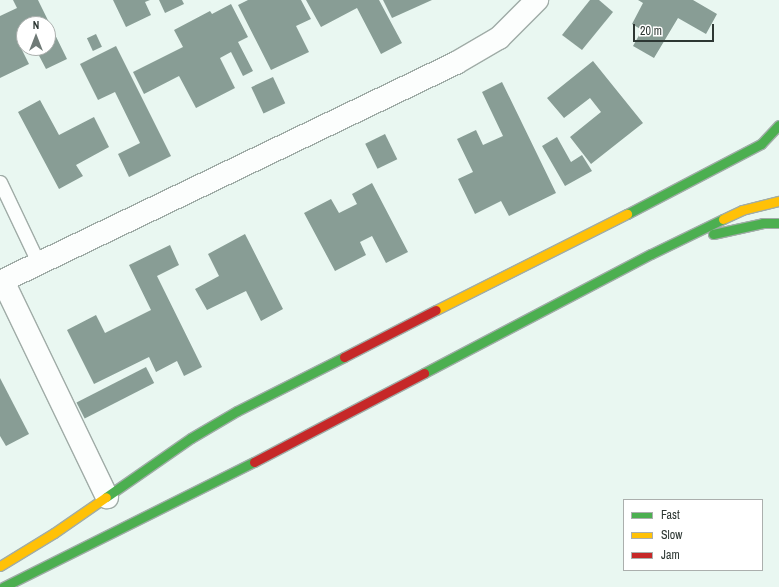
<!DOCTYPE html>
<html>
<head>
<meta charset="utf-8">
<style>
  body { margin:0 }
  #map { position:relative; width:779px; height:587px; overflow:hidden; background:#e9f7f1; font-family:"Archivo Narrow",sans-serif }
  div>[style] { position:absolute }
  .building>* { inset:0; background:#889d95; transform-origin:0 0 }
  .roads { filter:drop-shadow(1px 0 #a0aca7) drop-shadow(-1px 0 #a0aca7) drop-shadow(0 1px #a0aca7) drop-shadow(0 -1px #a0aca7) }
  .lane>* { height:13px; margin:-6.5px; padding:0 6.5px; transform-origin:6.5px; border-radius:6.5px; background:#fcfefd }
  .street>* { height:22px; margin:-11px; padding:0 11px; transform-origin:11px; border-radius:11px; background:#fcfefd }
  .fast>* { height:9px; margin:-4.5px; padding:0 4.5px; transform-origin:4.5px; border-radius:4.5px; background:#4caf50 }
  .slow>* { height:9px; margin:-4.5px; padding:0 4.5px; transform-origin:4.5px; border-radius:4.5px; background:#ffc107 }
  .jam>* { height:9px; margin:-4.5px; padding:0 4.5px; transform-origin:4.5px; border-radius:4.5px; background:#c62828 }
  span { translate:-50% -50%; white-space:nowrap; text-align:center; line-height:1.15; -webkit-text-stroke:4px #fff; paint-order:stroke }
  .legend { position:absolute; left:623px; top:499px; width:140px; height:72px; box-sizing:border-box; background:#fff; border:1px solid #abafad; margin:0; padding:5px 7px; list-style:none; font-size:12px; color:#2d3733 }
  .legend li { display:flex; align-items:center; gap:8px; height:20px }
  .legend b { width:20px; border:1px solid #abafad }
  .north { position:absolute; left:16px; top:16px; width:40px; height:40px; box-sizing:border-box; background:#fff; border:1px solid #abafad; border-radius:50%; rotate:0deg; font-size:11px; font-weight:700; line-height:16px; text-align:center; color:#2d3733 }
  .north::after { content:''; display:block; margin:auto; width:14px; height:18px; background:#6f7a76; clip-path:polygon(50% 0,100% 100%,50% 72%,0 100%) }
  .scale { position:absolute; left:633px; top:24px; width:81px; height:18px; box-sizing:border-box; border:2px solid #2d3733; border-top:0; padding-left:5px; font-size:12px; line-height:14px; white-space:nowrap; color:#2d3733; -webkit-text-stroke:3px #fff; paint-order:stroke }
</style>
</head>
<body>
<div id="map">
  <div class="building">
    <i style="clip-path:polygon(13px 0,38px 0,67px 59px,46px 69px,35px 48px,48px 48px,48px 24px,24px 24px,24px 47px,21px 48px,29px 64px,0 78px,0 16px,17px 8px)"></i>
    <i style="clip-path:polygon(113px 0,150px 0,145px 2px,151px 15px,126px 27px)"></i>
    <i style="clip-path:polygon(159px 0,182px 0,184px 4px,165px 13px)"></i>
    <i style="clip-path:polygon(248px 0,301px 0,311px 19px,296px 26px,309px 52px,271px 70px,238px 5px)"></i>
    <i style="clip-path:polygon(306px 0,379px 0,402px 43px,381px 54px,357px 8px,321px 27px)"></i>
    <i style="clip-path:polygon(383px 0,432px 0,392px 18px)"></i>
    <i style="clip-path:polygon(590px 0,599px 0,613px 12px,582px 50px,562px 35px)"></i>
    <i style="clip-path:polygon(638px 0,693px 0,717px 14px,706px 34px,678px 18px,654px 58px,633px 46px,642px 30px,632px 24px,643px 3px)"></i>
    <i style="clip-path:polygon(231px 4px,248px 37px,238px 42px,253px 71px,243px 76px,231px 52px,220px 58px,235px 88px,196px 108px,179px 76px,144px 94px,133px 72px,183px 47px,174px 30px,210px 11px,212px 14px)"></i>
    <i style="left:96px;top:34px;width:14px;height:10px;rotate:65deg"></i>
    <i style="clip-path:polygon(116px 46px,171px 156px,129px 177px,118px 154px,140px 143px,115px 92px,98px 100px,80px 64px)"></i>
    <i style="clip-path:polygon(593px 61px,643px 123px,591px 164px,570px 137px,601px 112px,590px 98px,564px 118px,547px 98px)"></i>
    <i style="left:273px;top:77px;width:29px;height:24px;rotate:65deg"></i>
    <i style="clip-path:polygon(502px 82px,556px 193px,509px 216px,501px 201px,475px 214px,458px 179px,473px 172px,457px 139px,476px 130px,483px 145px,503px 136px,482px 92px)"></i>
    <i style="clip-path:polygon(40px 100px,59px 135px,94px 117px,109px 147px,76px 165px,83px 176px,59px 189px,18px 112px)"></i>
    <i style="left:385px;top:134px;width:28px;height:22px;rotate:64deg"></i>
    <i style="clip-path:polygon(557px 137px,571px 162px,582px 155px,592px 171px,565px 186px,542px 146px)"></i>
    <i style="clip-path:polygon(372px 183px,408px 252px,386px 263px,372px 236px,360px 242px,366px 255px,335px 271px,304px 213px,331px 199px,339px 213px,357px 204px,352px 194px)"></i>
    <i style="clip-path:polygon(245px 234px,283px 309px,261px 321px,246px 291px,207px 310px,195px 289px,219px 276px,208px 254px)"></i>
    <i style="clip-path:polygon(170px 245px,179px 265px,157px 276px,202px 367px,184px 376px,177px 361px,156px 372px,149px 357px,94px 384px,67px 330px,96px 315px,105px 333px,151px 310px,129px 265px)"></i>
    <i style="left:146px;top:367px;width:18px;height:78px;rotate:63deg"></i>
    <i style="clip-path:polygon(0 378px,29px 434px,6px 446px,0 436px)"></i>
  </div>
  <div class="roads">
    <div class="lane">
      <i style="left:0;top:182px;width:91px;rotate:64.6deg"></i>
    </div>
    <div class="street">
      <i style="left:3px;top:281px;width:240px;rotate:64.3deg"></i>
      <i style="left:0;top:282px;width:506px;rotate:-25.65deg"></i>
      <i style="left:456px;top:63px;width:50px;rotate:-30.2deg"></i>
      <i style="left:499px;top:38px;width:54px;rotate:-45deg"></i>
    </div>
    <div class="fast">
      <i style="left:627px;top:214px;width:151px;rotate:-27.6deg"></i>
      <i style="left:761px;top:144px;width:26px;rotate:-47deg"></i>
      <i style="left:713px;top:234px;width:51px;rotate:-12.4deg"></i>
      <i style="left:763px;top:223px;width:16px"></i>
      <i style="left:424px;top:373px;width:256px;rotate:-27.7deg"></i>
      <i style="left:651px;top:254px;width:80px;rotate:-25.9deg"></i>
      <i style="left:106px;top:497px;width:103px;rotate:-34.8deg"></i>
      <i style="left:191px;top:438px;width:53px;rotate:-30.4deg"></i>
      <i style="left:237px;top:411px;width:120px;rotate:-26.8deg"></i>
      <i style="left:3px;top:587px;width:280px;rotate:-26.5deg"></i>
    </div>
    <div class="slow">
      <i style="left:723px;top:219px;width:21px;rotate:-25deg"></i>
      <i style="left:742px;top:210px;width:38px;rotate:-14deg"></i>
      <i style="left:436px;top:310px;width:214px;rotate:-26.7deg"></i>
      <i style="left:0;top:566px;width:63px;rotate:-31.4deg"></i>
      <i style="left:54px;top:533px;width:63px;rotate:-34.7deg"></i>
    </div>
    <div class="jam">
      <i style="left:344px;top:357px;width:103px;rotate:-27.1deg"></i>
      <i style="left:254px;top:462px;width:192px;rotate:-27.6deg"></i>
    </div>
  </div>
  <ul class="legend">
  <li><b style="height:5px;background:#4caf50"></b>Fast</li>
  <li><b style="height:5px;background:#ffc107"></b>Slow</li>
  <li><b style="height:5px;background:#c62828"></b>Jam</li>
  </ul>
  <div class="north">N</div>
  <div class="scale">20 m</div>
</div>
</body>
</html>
